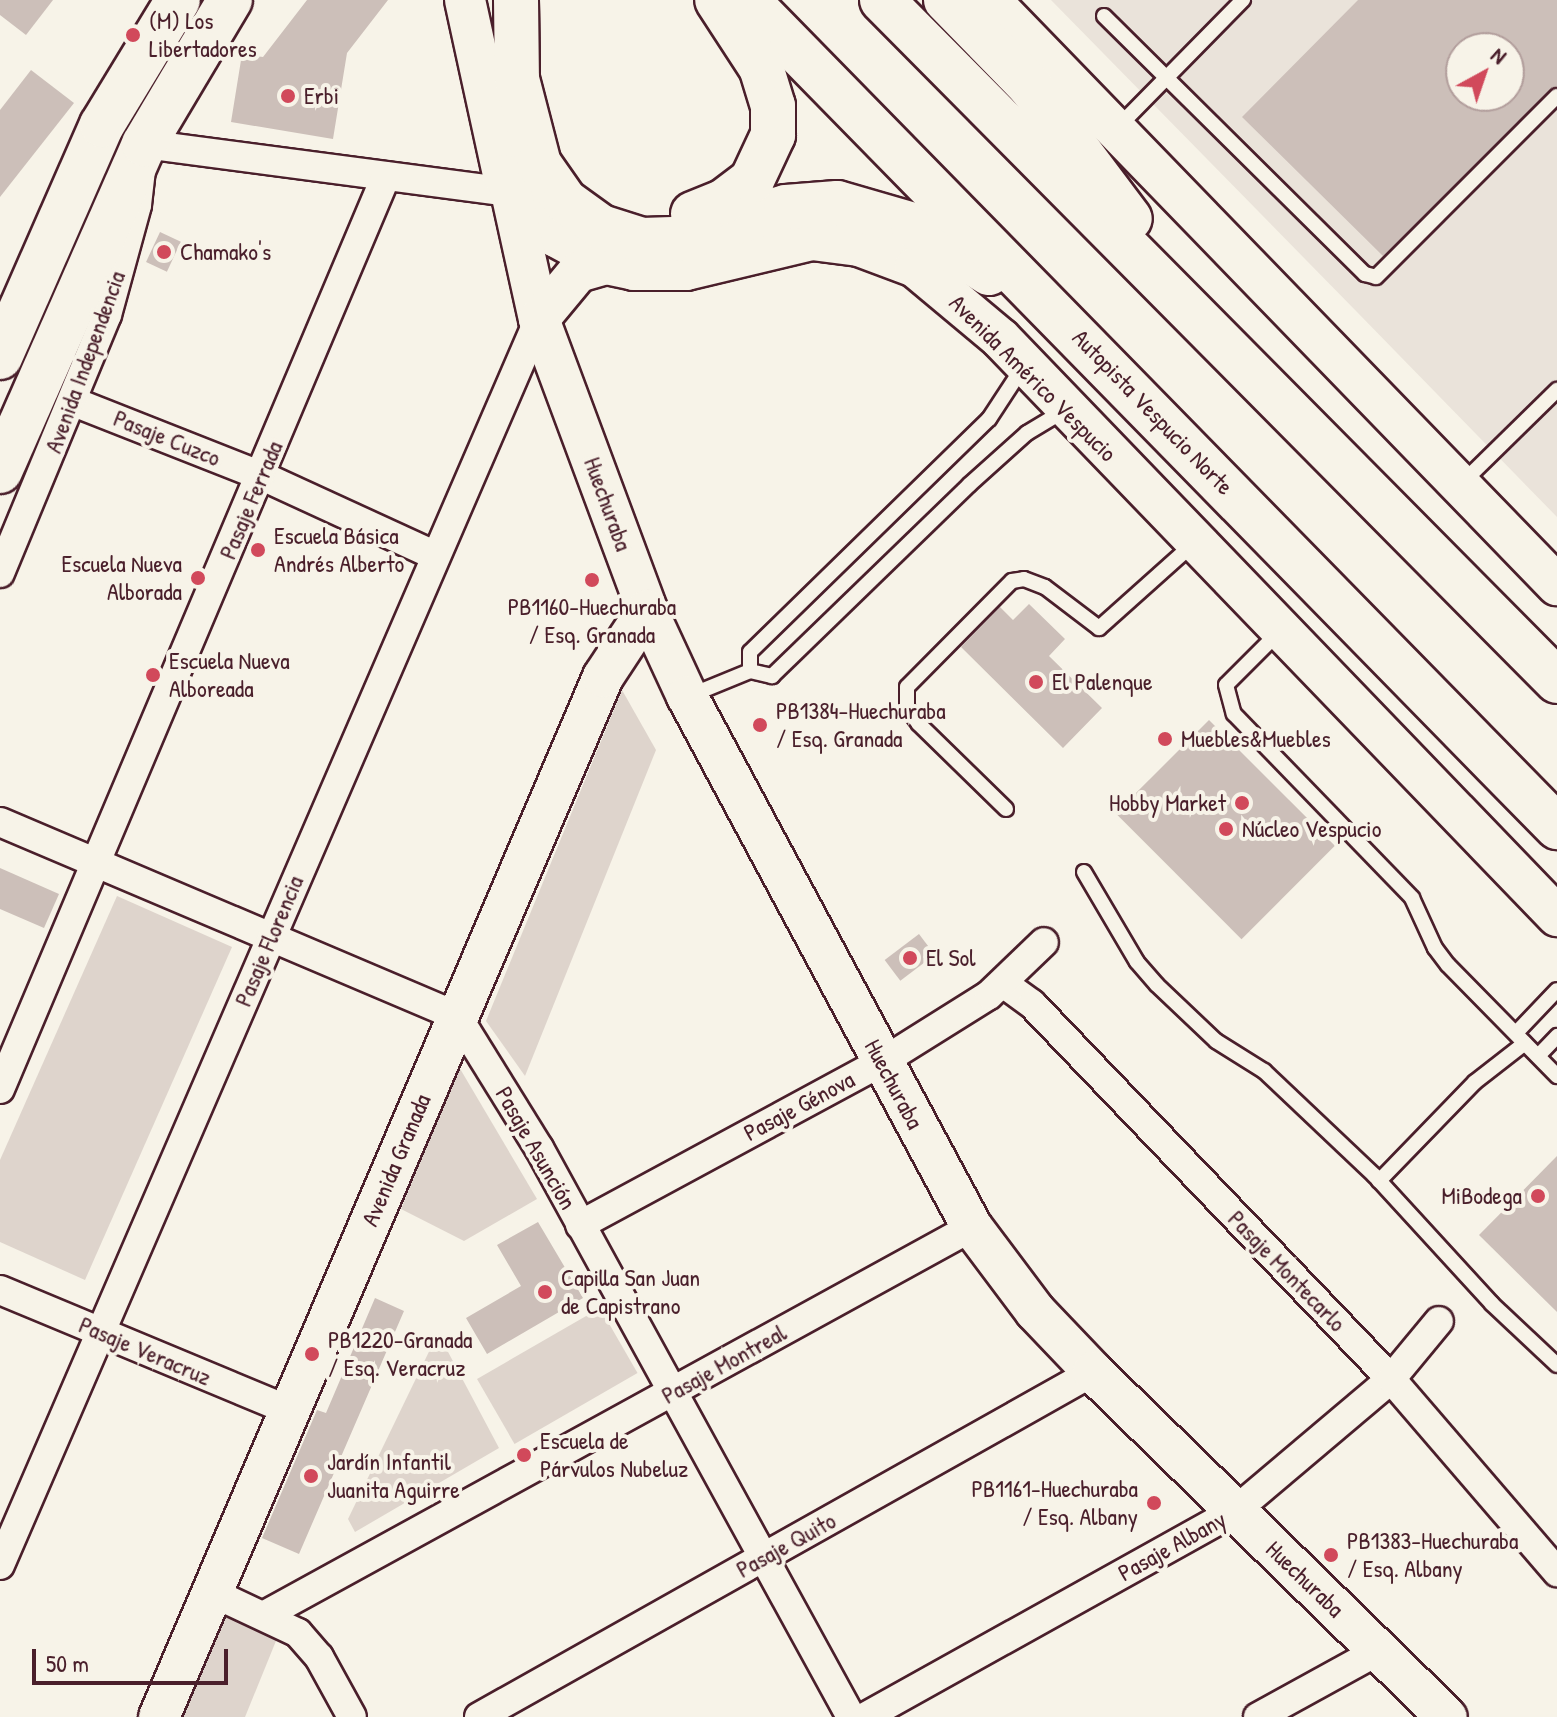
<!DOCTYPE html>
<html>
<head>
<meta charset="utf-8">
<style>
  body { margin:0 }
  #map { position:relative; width:1557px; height:1717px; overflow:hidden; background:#f7f3e8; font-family:"Patrick Hand",sans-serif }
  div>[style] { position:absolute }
  .built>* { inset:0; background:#eae3da }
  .green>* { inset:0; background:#ded4cc; transform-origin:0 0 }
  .building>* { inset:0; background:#ccbfb9; transform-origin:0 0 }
  .roads { filter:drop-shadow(2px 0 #4a1f2b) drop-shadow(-2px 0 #4a1f2b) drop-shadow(0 2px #4a1f2b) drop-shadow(0 -2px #4a1f2b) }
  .lane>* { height:14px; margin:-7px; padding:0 7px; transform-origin:7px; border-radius:7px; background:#f7f3e8 }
  .street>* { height:28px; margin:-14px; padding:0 14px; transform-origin:14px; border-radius:14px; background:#f7f3e8 }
  .secondary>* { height:40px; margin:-20px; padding:0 20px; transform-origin:20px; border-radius:20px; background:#f7f3e8 }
  .primary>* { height:44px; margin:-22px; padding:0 22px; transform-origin:22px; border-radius:22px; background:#f7f3e8 }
  .highway>* { height:44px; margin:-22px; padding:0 22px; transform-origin:22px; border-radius:22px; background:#f7f3e8 }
  .dots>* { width:22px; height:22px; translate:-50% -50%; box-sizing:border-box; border:4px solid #f7f3e8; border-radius:50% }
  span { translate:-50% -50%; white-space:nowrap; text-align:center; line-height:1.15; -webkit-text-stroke:8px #f7f3e8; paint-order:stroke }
  .poi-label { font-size:24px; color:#4a1f2b }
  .left { translate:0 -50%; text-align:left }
  .right { translate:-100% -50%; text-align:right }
  .street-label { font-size:24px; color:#4a1f2b }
  .north { position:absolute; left:1445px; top:32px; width:80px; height:80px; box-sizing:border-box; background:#f7f3e8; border:2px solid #b29e9c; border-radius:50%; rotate:40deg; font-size:22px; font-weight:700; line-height:32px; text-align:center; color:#4a1f2b }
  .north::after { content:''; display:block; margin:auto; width:28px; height:36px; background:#d1495b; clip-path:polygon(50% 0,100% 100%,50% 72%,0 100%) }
  .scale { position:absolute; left:32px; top:1649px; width:196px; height:36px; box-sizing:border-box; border:4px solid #4a1f2b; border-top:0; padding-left:10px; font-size:24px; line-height:28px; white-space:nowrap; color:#4a1f2b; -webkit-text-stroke:6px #f7f3e8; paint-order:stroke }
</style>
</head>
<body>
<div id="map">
  <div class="built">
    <i style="clip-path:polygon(evenodd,1051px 0,1557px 0,1557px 517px,1357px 312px,1051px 0,1461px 48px,1509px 48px,1509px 96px,1461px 96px,1461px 48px)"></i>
  </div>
  <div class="green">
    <i style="clip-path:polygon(622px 690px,656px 750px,525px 1076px,486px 1021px)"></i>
    <i style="clip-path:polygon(117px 896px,232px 947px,85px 1280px,0 1242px,0 1160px)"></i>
    <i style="clip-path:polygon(459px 1067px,537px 1199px,464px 1241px,401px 1209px)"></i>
    <i style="left:600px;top:1308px;width:75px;height:142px;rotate:60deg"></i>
    <i style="clip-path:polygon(438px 1333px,499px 1448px,355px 1532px,348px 1519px)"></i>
    <i style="clip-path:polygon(216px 1609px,278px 1636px,245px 1717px,172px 1717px)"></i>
  </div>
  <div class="building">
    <i style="clip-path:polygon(0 0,53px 0,26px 35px,0 15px)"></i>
    <i style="clip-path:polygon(307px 0,388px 0,347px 53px,333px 139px,231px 122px,242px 54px,263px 57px)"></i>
    <i style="clip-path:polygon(evenodd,1358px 0,1557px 0,1557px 86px,1383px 256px,1242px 117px,1358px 0,1461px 48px,1509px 48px,1509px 96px,1461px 96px,1461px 48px)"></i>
    <i style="clip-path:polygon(31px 70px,74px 103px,0 197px,0 110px)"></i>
    <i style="left:160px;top:232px;width:23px;height:33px;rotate:25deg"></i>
    <i style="clip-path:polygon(1029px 604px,1065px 639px,1049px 656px,1102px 708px,1063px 748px,961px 647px,1000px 607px,1013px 620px)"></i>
    <i style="left:1209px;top:720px;width:178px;height:132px;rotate:45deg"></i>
    <i style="clip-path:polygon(0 868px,59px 894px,44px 928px,0 909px)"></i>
    <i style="left:919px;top:934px;width:26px;height:43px;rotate:53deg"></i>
    <i style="clip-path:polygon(1557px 1156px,1557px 1312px,1479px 1235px)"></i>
    <i style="clip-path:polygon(538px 1222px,583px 1298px,487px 1354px,466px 1318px,521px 1286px,497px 1245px)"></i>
    <i style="clip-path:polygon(375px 1298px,404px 1311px,299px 1554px,262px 1538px,317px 1410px,326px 1413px)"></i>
  </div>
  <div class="roads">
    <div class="lane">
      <i style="left:1104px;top:16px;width:367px;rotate:44.7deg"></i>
      <i style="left:1365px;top:274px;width:11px;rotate:15deg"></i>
      <i style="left:1376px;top:277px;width:256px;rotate:-45deg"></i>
      <i style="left:1117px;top:128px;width:180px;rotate:-45.5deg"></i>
      <i style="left:1463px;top:482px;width:132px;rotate:-44.4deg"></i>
      <i style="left:1280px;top:631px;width:76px;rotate:135deg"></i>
      <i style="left:1226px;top:685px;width:30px;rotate:75deg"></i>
      <i style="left:1234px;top:714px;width:256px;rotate:45.9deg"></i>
      <i style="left:1412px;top:898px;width:55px;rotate:65.3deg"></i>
      <i style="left:1435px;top:948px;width:21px;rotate:53deg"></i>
      <i style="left:1448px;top:965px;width:156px;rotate:45.5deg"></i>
      <i style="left:750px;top:671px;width:19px;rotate:-90deg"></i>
      <i style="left:750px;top:652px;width:334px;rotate:-44.3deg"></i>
      <i style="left:989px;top:419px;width:62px;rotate:-56.8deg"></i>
      <i style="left:689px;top:696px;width:66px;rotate:-22.3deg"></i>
      <i style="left:750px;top:671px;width:23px;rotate:13deg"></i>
      <i style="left:772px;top:676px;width:274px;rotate:-44.1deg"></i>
      <i style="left:969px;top:485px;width:78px;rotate:-41.9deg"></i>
      <i style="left:1027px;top:433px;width:47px;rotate:-31deg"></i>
      <i style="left:1006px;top:809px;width:122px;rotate:-135.7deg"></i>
      <i style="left:919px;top:724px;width:20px;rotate:-127deg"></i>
      <i style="left:907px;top:708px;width:21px;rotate:-90deg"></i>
      <i style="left:907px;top:687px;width:149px;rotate:-45.3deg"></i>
      <i style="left:1012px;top:581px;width:12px;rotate:-9deg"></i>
      <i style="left:1024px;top:579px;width:22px;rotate:21deg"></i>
      <i style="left:1045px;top:587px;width:68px;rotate:37.2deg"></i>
      <i style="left:1099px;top:628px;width:127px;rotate:-41.8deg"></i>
      <i style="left:1084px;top:872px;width:104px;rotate:59.5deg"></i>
      <i style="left:1137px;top:962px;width:30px;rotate:49deg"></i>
      <i style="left:1157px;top:985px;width:81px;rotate:43.5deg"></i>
      <i style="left:1216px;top:1041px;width:57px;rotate:32deg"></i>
      <i style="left:1264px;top:1071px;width:151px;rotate:43.4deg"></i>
      <i style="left:1374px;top:1175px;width:175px;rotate:47.5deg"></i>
      <i style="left:1492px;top:1304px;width:89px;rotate:43.2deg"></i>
      <i style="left:1516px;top:1033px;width:59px;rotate:-46.4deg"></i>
      <i style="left:1538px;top:1056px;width:28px;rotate:-46deg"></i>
      <i style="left:1379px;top:1181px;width:138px;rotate:-45.9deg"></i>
      <i style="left:1475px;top:1082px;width:63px;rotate:-38deg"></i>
    </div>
    <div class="street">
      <i style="left:74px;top:402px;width:202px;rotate:21.5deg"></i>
      <i style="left:262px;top:476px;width:189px;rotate:24.7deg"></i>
      <i style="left:0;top:573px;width:279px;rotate:-67.5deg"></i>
      <i style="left:107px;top:315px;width:114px;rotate:-74.7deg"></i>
      <i style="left:137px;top:205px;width:61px;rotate:-83.5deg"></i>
      <i style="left:144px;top:144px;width:370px;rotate:7.5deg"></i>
      <i style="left:0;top:822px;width:496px;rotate:23deg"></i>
      <i style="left:457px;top:1016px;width:155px;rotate:58.2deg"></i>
      <i style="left:539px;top:1148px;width:649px;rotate:61.26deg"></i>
      <i style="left:1003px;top:983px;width:36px;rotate:36deg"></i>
      <i style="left:1032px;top:1004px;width:519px;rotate:46.25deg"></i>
      <i style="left:1391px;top:1379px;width:255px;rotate:49.3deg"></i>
      <i style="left:0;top:1089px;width:991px;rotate:-67.08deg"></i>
      <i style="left:580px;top:1225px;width:343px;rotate:-28.4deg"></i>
      <i style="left:882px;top:1062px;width:126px;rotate:-32.1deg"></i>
      <i style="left:989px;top:995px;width:76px;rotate:-43.9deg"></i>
      <i style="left:0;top:1290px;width:314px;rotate:22.6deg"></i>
      <i style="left:0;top:1565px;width:1358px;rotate:-66.61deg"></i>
      <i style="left:211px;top:1592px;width:96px;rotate:25.2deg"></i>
      <i style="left:298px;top:1633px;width:32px;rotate:49deg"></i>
      <i style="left:319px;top:1657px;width:68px;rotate:61.2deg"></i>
      <i style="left:265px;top:1615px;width:806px;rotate:-28.76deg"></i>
      <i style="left:479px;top:1717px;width:704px;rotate:-29.33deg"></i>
      <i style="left:865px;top:1717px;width:423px;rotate:-29.1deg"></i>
      <i style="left:1235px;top:1511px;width:204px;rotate:-40.2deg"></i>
      <i style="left:1391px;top:1379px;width:75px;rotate:-50.4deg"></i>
      <i style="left:1258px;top:1717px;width:137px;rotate:-28.8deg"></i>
    </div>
    <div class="secondary">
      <i style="left:465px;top:0;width:179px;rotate:77.7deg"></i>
      <i style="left:503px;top:175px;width:39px;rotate:58deg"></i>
      <i style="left:524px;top:208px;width:43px;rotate:42.2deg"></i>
      <i style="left:556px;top:237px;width:57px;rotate:28.4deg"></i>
      <i style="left:606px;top:264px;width:29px;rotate:12deg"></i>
      <i style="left:634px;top:270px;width:52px"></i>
      <i style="left:686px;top:270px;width:130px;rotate:-13.4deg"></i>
      <i style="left:812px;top:240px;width:47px;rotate:7.3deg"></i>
      <i style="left:859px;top:246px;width:60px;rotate:20.6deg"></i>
      <i style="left:915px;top:267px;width:111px;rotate:39.9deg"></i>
      <i style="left:1000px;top:338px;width:803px;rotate:46.06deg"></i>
      <i style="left:990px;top:0;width:815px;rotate:45.9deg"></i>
      <i style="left:511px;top:192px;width:130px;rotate:77.6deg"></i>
      <i style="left:539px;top:319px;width:310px;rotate:69.6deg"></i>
      <i style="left:647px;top:610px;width:95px;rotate:65.1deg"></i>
      <i style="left:687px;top:696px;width:603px;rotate:61.78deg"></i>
      <i style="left:972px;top:1227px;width:105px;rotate:53.1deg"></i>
      <i style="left:1035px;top:1311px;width:84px;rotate:46.4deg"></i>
      <i style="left:1093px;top:1372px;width:494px;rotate:44.3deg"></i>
      <i style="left:539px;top:319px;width:61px;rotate:-50.3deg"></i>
      <i style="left:578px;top:272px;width:29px;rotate:-16deg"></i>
      <i style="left:159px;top:1717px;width:1131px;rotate:-66.88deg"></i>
      <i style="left:603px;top:677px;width:80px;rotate:-56.7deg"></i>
    </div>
    <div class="primary">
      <i style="left:0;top:357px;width:253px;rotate:-66.3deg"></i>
      <i style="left:102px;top:125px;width:146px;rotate:-58.7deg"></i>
      <i style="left:0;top:471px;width:357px;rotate:-66.2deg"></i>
      <i style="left:144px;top:144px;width:168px;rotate:-59.2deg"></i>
    </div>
    <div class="highway">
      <i style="left:516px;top:0;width:79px;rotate:89.3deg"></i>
      <i style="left:517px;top:79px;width:88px;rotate:75.5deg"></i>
      <i style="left:539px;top:164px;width:45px;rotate:54.9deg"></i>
      <i style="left:565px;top:201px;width:44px;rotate:35.8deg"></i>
      <i style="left:601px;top:227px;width:43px;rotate:17.6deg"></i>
      <i style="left:642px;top:240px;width:38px;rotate:-2deg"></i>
      <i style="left:680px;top:239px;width:111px;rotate:-16.8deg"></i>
      <i style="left:786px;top:207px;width:51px;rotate:-4.5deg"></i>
      <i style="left:837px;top:203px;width:79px;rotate:16.1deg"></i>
      <i style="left:913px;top:225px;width:90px;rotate:32.3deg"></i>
      <i style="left:747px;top:0;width:1158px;rotate:45.59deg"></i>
      <i style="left:882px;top:0;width:959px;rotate:45.25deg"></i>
      <i style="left:946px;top:0;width:120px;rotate:45.7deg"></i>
      <i style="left:1030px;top:86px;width:166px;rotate:53.1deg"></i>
      <i style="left:693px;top:214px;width:32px;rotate:-22deg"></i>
      <i style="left:723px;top:202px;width:36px;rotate:-37deg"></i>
      <i style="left:752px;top:180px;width:50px;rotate:-65deg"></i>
      <i style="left:773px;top:135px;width:29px;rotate:-90deg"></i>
      <i style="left:773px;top:106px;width:39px;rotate:-107deg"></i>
      <i style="left:762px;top:69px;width:82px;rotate:-123.1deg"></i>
    </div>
  </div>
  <div class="dots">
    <i style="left:133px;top:35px;background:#d1495b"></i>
    <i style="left:288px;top:96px;background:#d1495b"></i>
    <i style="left:164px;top:252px;background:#d1495b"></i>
    <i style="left:258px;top:550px;background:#d1495b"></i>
    <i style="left:198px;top:578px;background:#d1495b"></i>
    <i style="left:592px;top:580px;background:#d1495b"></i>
    <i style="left:153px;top:675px;background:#d1495b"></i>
    <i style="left:1036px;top:682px;background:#d1495b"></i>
    <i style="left:760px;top:725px;background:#d1495b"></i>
    <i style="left:1165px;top:739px;background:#d1495b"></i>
    <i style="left:1242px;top:803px;background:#d1495b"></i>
    <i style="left:1226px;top:829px;background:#d1495b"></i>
    <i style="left:910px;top:958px;background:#d1495b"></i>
    <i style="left:1538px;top:1196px;background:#d1495b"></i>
    <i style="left:545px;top:1292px;background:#d1495b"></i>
    <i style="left:312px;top:1354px;background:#d1495b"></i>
    <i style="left:524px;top:1455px;background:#d1495b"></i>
    <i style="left:311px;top:1476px;background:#d1495b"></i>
    <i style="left:1154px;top:1503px;background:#d1495b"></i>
    <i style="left:1331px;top:1555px;background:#d1495b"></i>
  </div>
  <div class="poi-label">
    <span class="left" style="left:149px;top:35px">(M) Los<br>Libertadores</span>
    <span class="left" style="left:304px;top:96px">Erbi</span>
    <span class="left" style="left:180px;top:252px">Chamako's</span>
    <span class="left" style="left:274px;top:550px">Escuela Básica<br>Andrés Alberto</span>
    <span class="right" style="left:182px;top:578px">Escuela Nueva<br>Alborada</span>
    <span style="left:592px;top:621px">PB1160-Huechuraba<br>/ Esq. Granada</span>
    <span class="left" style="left:169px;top:675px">Escuela Nueva<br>Alboreada</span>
    <span class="left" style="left:1052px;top:682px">El Palenque</span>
    <span class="left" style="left:776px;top:725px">PB1384-Huechuraba<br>/ Esq. Granada</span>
    <span class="left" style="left:1181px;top:739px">Muebles&amp;Muebles</span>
    <span class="right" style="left:1226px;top:803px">Hobby Market</span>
    <span class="left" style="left:1242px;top:829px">Núcleo Vespucio</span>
    <span class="left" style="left:926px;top:958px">El Sol</span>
    <span class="right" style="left:1522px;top:1196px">MiBodega</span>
    <span class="left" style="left:561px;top:1292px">Capilla San Juan<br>de Capistrano</span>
    <span class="left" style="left:328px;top:1354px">PB1220-Granada<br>/ Esq. Veracruz</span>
    <span class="left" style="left:540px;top:1455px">Escuela de<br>Párvulos Nubeluz</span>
    <span class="left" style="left:327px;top:1476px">Jardín Infantil<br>Juanita Aguirre</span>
    <span class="right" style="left:1138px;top:1503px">PB1161-Huechuraba<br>/ Esq. Albany</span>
    <span class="left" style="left:1347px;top:1555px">PB1383-Huechuraba<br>/ Esq. Albany</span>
  </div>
  <div class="street-label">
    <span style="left:85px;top:362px;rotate:-70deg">Avenida Independencia</span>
    <span style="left:1033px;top:378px;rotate:45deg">Avenida Américo Vespucio</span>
    <span style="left:1153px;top:412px;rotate:46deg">Autopista Vespucio Norte</span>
    <span style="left:167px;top:438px;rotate:22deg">Pasaje Cuzco</span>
    <span style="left:251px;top:500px;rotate:-67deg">Pasaje Ferrada</span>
    <span style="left:608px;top:504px;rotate:70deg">Huechuraba</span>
    <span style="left:269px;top:941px;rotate:-67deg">Pasaje Florencia</span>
    <span style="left:894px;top:1084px;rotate:62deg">Huechuraba</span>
    <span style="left:799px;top:1106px;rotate:-28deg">Pasaje Génova</span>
    <span style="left:536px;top:1148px;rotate:60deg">Pasaje Asunción</span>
    <span style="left:396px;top:1160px;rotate:-67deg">Avenida Granada</span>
    <span style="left:1287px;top:1271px;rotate:46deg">Pasaje Montecarlo</span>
    <span style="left:145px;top:1351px;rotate:23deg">Pasaje Veracruz</span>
    <span style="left:724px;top:1364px;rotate:-29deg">Pasaje Montreal</span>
    <span style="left:786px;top:1545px;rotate:-29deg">Pasaje Quito</span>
    <span style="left:1172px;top:1546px;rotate:-29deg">Pasaje Albany</span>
    <span style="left:1305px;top:1579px;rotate:44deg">Huechuraba</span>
  </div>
  <div class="north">N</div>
  <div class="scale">50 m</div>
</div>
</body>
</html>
